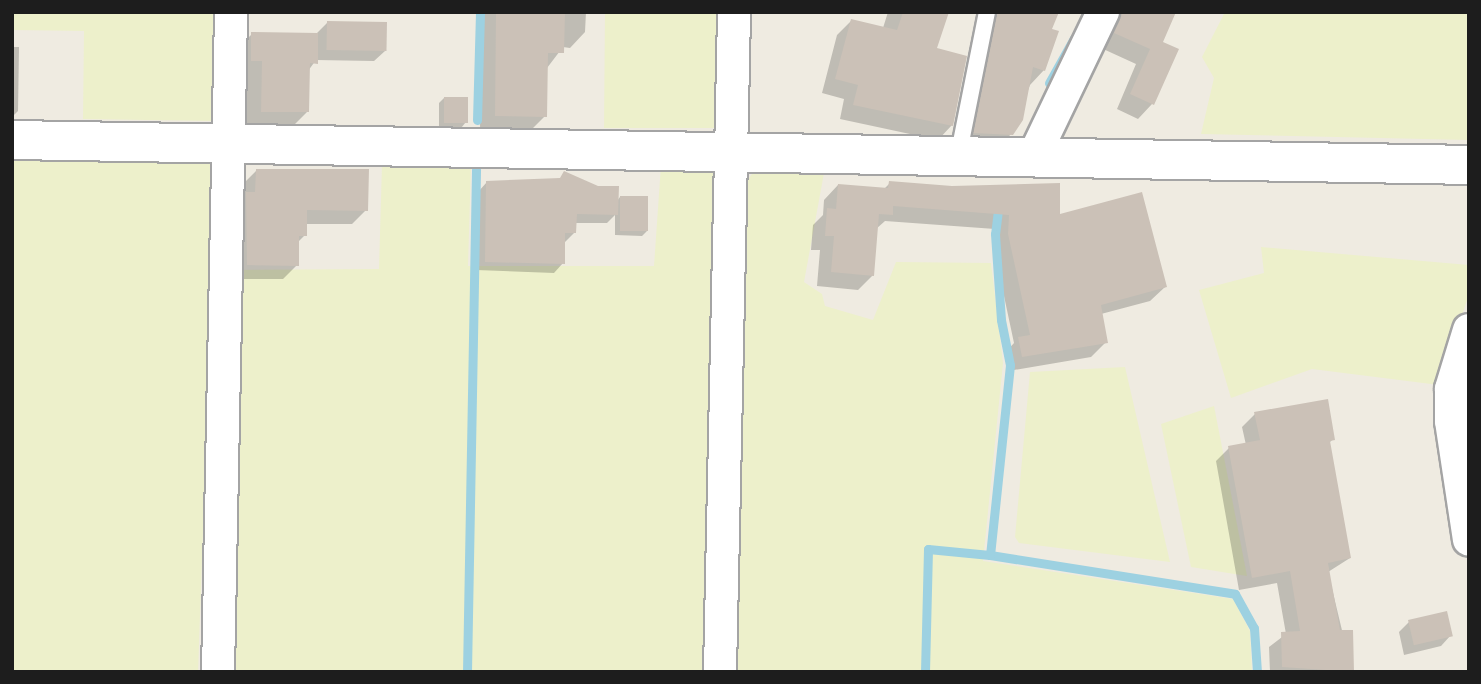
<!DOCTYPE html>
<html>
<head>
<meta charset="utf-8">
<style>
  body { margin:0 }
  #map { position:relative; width:1481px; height:684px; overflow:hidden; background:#efebe1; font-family:Karla,sans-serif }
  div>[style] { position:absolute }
  .farmland>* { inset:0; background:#edf0cb; transform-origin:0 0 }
  .shadow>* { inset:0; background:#0003 }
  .stream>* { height:9px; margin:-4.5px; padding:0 4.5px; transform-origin:4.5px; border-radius:4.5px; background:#9dd1e1 }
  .building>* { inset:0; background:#cbc1b7; transform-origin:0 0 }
  .roads { filter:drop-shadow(2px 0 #a4a4a4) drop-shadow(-2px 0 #a4a4a4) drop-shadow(0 2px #a4a4a4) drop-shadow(0 -2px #a4a4a4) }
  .service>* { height:16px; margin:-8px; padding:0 8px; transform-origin:8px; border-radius:8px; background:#fff }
  .minor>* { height:32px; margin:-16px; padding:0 16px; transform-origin:16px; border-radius:16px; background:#fff }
  .tertiary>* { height:38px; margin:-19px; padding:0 19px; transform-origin:19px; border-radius:19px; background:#fff }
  span { translate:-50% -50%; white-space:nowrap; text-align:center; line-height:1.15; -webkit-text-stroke:5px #fff; paint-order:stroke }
  .frame { position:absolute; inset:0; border:14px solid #1d1d1d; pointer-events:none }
</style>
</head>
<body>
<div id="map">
  <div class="farmland">
    <i style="clip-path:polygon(12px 12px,214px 12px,213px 121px,83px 119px,84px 31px,12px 30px)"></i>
    <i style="clip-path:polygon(605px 12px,722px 12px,720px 123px,714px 128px,604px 128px)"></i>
    <i style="clip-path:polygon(1225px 12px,1469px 12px,1469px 140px,1201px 134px,1214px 78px,1202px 57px)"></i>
    <i style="left:12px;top:155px;width:204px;height:517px;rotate:2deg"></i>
    <i style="clip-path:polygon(382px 164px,471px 166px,468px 266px,654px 266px,661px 165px,711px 166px,719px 179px,708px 672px,227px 672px,235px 270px,379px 269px)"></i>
    <i style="clip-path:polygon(755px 170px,824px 173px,804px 282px,822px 294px,825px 306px,873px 320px,896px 262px,991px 263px,1003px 363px,983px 561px,1233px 599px,1250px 631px,1252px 672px,733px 672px,743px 186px)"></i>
    <i style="clip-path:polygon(1261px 247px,1469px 265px,1469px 294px,1439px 385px,1312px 369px,1231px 398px,1199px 290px,1264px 273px)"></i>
    <i style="clip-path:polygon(1125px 367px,1170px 562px,1019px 543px,1015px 537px,1030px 372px)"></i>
    <i style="clip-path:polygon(1214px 406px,1247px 576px,1191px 567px,1161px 424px)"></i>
  </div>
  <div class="shadow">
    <i style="clip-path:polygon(481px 12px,586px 12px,585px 32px,570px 48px,563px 47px,547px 68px,545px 116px,530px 131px,480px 131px)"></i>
    <i style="clip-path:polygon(888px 12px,947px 12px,934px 50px,952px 125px,938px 140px,840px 119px,844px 99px,822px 93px,837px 35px,851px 21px,883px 28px)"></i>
    <i style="clip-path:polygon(984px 12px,1043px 12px,1050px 30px,1044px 70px,1030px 85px,1011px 134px,997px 149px,960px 147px)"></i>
    <i style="clip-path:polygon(1116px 12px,1174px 12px,1161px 42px,1177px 50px,1152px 104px,1138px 119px,1117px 109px,1136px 64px,1101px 48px)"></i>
    <i style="clip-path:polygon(327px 23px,385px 51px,374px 61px,316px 60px,308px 71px,307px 112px,292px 127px,247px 126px,247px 76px,236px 76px,236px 50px,252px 34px,317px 33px)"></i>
    <i style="clip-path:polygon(12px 47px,19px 47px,18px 111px,12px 117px)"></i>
    <i style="clip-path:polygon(444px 98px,466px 122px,461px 128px,439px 127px,439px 103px)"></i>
    <i style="clip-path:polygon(256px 171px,366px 210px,352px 224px,305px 224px,305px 235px,297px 243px,297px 265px,283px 279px,234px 279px,242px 185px)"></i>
    <i style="clip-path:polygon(487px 182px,617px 201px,620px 197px,647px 231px,642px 236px,615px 235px,615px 215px,607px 223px,575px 223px,575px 232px,565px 242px,563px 263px,554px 273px,476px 270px,478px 192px)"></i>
    <i style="clip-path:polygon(890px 183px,1058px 217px,1165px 287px,1150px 301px,1101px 314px,1106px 342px,1091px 357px,1008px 371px,1005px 353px,1014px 343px,994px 249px,995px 229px,885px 221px,876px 229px,873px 275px,858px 290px,817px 286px,820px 250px,811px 250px,813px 225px,823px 215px,824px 200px,838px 185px,884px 189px)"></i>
    <i style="clip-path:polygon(1469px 390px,1469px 496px,1463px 396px)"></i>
    <i style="clip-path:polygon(1255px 414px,1333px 439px,1328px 444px,1350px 558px,1328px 572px,1352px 672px,1270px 672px,1269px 647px,1286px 634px,1277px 583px,1239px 590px,1216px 461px,1229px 448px,1246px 445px,1242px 427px)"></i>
    <i style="clip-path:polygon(1409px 622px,1451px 635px,1441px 646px,1404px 655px,1399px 632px)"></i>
  </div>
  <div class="stream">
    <i style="left:1049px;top:83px;width:51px;rotate:-60.9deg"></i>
    <i style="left:477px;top:120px;width:108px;rotate:-88.4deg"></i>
    <i style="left:999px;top:202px;width:32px;rotate:97deg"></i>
    <i style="left:995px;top:234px;width:86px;rotate:86deg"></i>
    <i style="left:1001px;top:320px;width:46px;rotate:78.7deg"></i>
    <i style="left:1010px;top:365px;width:191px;rotate:96deg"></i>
    <i style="left:990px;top:555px;width:248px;rotate:9deg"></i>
    <i style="left:1235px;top:594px;width:39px;rotate:61deg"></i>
    <i style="left:1254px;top:628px;width:44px;rotate:86.1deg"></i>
    <i style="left:467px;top:672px;width:503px;rotate:-88.97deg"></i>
    <i style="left:925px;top:672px;width:123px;rotate:-88.6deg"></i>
    <i style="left:928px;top:549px;width:62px;rotate:5.5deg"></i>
  </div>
  <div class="building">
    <i style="clip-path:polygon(496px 12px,565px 12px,564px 53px,548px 53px,547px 117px,495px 116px)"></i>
    <i style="clip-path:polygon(903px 12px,949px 12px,937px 48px,967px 56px,953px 126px,853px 105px,858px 85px,835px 79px,851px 19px,897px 30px)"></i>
    <i style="clip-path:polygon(997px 12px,1059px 12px,1052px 29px,1059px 31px,1045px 71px,1033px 67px,1023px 120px,1013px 135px,973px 133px)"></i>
    <i style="clip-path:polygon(1123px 12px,1176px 12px,1163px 42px,1179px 49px,1154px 105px,1130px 94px,1150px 49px,1114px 33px)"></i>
    <i style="left:327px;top:21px;width:60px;height:29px;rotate:1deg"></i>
    <i style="clip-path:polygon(251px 32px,318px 33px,318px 64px,310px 63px,309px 112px,261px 112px,262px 61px,251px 61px)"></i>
    <i style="left:444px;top:97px;width:24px;height:26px"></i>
    <i style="clip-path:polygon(256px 169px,369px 169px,368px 211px,307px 210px,307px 236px,299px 236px,299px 266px,247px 265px,246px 192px,255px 192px)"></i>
    <i style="clip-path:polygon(564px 171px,598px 186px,619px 186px,618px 215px,577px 214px,576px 233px,565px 233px,565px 264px,485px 262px,486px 181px,560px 178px)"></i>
    <i style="clip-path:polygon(889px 181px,952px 186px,1060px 183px,1060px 214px,1142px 192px,1167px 287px,1101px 305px,1108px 343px,1022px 357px,1018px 337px,1030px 335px,1008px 234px,1009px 215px,893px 206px,893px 215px,879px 214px,874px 276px,831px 272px,834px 236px,825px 236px,827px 208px,836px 209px,838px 184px,888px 188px)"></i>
    <i style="left:620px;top:196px;width:28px;height:35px"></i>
    <i style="clip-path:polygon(1328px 399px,1335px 440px,1330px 441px,1351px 558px,1328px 563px,1340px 630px,1353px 630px,1354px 672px,1282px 667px,1281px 632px,1300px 631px,1290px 571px,1252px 578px,1228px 446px,1260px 440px,1254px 412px)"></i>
    <i style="left:1447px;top:611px;width:26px;height:40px;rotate:77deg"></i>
  </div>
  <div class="roads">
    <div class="service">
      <i style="left:958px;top:157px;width:148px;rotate:-78.7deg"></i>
    </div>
    <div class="minor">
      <i style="left:1033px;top:158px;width:162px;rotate:-64.4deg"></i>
      <i style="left:1469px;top:330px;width:62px;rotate:107deg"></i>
      <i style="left:1451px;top:389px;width:32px;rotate:90deg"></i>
      <i style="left:1451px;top:421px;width:120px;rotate:81.4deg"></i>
      <i style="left:218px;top:672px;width:660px;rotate:-88.87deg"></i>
      <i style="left:720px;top:672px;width:660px;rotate:-88.78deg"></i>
    </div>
    <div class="tertiary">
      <i style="left:12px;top:140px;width:1457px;rotate:0.98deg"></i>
    </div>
  </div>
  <div class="frame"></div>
</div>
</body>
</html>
